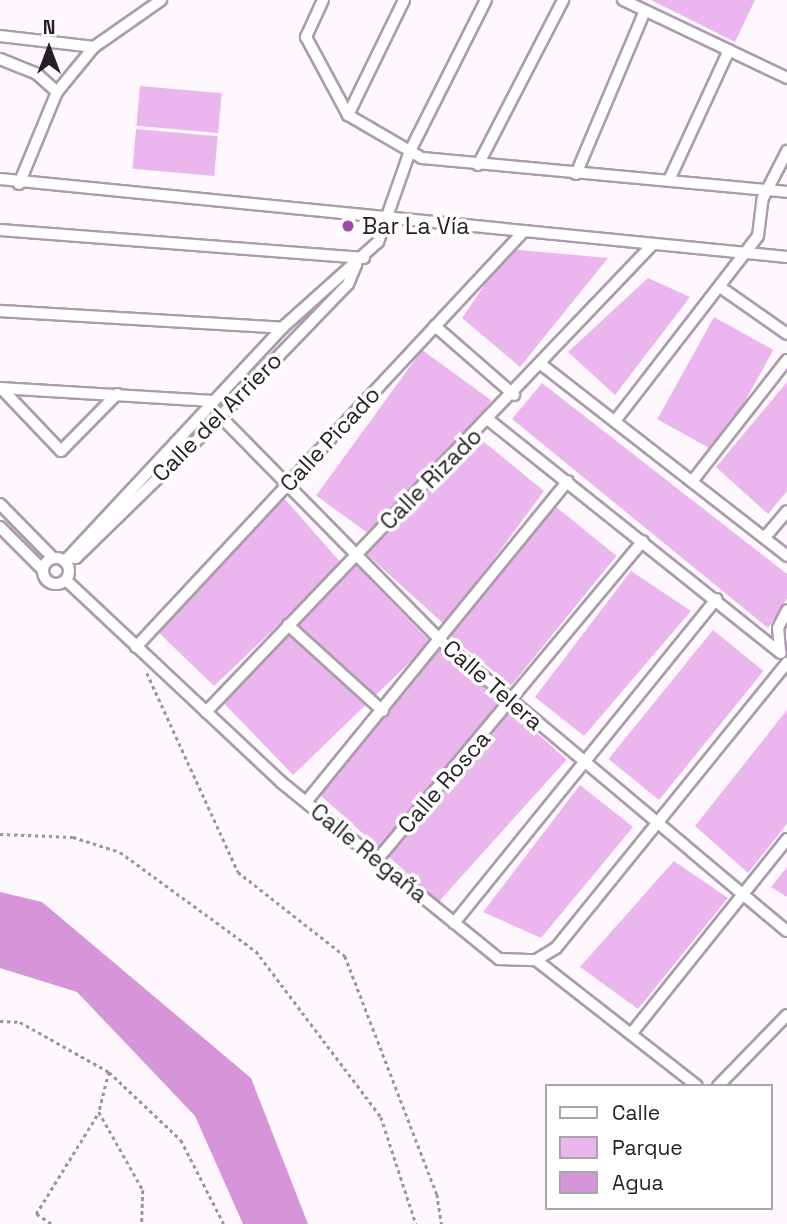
<!DOCTYPE html>
<html>
<head>
<meta charset="utf-8">
<style>
  body { margin:0 }
  #map { position:relative; width:787px; height:1224px; overflow:hidden; background:#fef7fe; font-family:"Space Grotesk",sans-serif }
  div>[style] { position:absolute }
  .green>* { inset:0; background:#ebb6ed; transform-origin:0 0 }
  .water>* { inset:0; background:#d695d9 }
  .path>* { height:2.5px; margin-top:-1.25px; transform-origin:0; background:repeating-linear-gradient(90deg,#9b959b 0 3.5px,transparent 0 7px) }
  .roads { filter:drop-shadow(2px 0 #ab9cab) drop-shadow(-2px 0 #ab9cab) drop-shadow(0 2px #ab9cab) drop-shadow(0 -2px #ab9cab) }
  .minor>* { height:10px; margin:-5px; padding:0 5px; transform-origin:5px; border-radius:5px; background:#fff }
  .minor>.ring { margin:-5px; padding:0; box-sizing:content-box; background:none; border:10px solid #fff; border-radius:50% }
  .dots>* { width:19px; height:19px; translate:-50% -50%; box-sizing:border-box; border:4px solid #fff; border-radius:50% }
  span { translate:-50% -50%; white-space:nowrap; text-align:center; line-height:1.15; -webkit-text-stroke:7px #fff; paint-order:stroke }
  .poi-label { font-size:23px; color:#251f25 }
  .left { translate:0 -50%; text-align:left }
  .street-label { font-size:23px; color:#251f25 }
  .legend { position:absolute; left:545px; top:1084px; width:228px; height:126px; box-sizing:border-box; background:#fff; border:2px solid #a8a5a8; margin:0; padding:9px 12px; list-style:none; font-size:21px; color:#251f25 }
  .legend li { display:flex; align-items:center; gap:14px; height:35px }
  .legend b { width:35px; border:2px solid #a8a5a8 }
  .north { position:absolute; left:14px; top:14px; width:70px; height:70px; -webkit-text-stroke:5px #fff; paint-order:stroke; rotate:0deg; font-size:19px; font-weight:700; line-height:28px; text-align:center; color:#251f25 }
  .north::after { content:''; display:block; margin:auto; width:24px; height:32px; background:#251f25; clip-path:polygon(50% 0,100% 100%,50% 72%,0 100%) }
</style>
</head>
<body>
<div id="map">
  <div class="green">
    <i style="clip-path:polygon(651px 0,755px 0,735px 42px)"></i>
    <i style="left:140px;top:86px;width:82px;height:40px;rotate:5deg"></i>
    <i style="left:136px;top:129px;width:82px;height:40px;rotate:5deg"></i>
    <i style="clip-path:polygon(509px 249px,608px 258px,520px 367px,462px 318px)"></i>
    <i style="clip-path:polygon(648px 278px,690px 297px,615px 395px,568px 352px)"></i>
    <i style="left:714px;top:317px;width:68px;height:117px;rotate:29deg"></i>
    <i style="left:422px;top:350px;width:86px;height:180px;rotate:36deg"></i>
    <i style="clip-path:polygon(787px 382px,787px 491px,768px 514px,716px 467px)"></i>
    <i style="clip-path:polygon(542px 383px,787px 574px,787px 599px,768px 628px,512px 419px)"></i>
    <i style="clip-path:polygon(484px 442px,544px 491px,445px 625px,362px 550px)"></i>
    <i style="clip-path:polygon(283px 497px,342px 564px,214px 686px,157px 631px)"></i>
    <i style="left:555px;top:506px;width:79px;height:167px;rotate:39deg"></i>
    <i style="left:352px;top:561px;width:113px;height:191px;rotate:46deg"></i>
    <i style="clip-path:polygon(631px 571px,691px 611px,584px 736px,535px 697px)"></i>
    <i style="left:713px;top:630px;width:65px;height:166px;rotate:39deg"></i>
    <i style="left:438px;top:644px;width:173px;height:191px;rotate:42deg"></i>
    <i style="clip-path:polygon(787px 710px,787px 824px,748px 873px,695px 826px)"></i>
    <i style="clip-path:polygon(580px 785px,633px 827px,541px 938px,483px 912px)"></i>
    <i style="clip-path:polygon(674px 861px,728px 898px,638px 1009px,580px 967px)"></i>
    <i style="clip-path:polygon(787px 867px,787px 897px,771px 887px)"></i>
  </div>
  <div class="water">
    <i style="clip-path:polygon(0 892px,42px 902px,251px 1078px,308px 1224px,243px 1224px,195px 1116px,77px 992px,0 968px)"></i>
  </div>
  <div class="path">
    <i style="left:147px;top:673px;width:219px;rotate:65.4deg"></i>
    <i style="left:238px;top:872px;width:136px;rotate:38.1deg"></i>
    <i style="left:345px;top:956px;width:255px;rotate:68.9deg"></i>
    <i style="left:437px;top:1194px;width:30px;rotate:81deg"></i>
    <i style="left:0;top:834px;width:73px;rotate:2.4deg"></i>
    <i style="left:73px;top:837px;width:49px;rotate:17.7deg"></i>
    <i style="left:120px;top:852px;width:168px;rotate:36.1deg"></i>
    <i style="left:256px;top:951px;width:208px;rotate:53deg"></i>
    <i style="left:381px;top:1117px;width:113px;rotate:71.9deg"></i>
    <i style="left:0;top:1021px;width:20px;rotate:3deg"></i>
    <i style="left:20px;top:1022px;width:102px;rotate:29.3deg"></i>
    <i style="left:109px;top:1072px;width:99px;rotate:43.4deg"></i>
    <i style="left:181px;top:1140px;width:94px;rotate:62.9deg"></i>
    <i style="left:109px;top:1072px;width:41px;rotate:104deg"></i>
    <i style="left:99px;top:1112px;width:90px;rotate:60.6deg"></i>
    <i style="left:143px;top:1190px;width:34px;rotate:92deg"></i>
    <i style="left:51px;top:1224px;width:18px;rotate:-146deg"></i>
    <i style="left:36px;top:1214px;width:120px;rotate:-58.3deg"></i>
  </div>
  <div class="roads">
    <div class="minor">
      <i style="left:323px;top:0;width:41px;rotate:114.7deg"></i>
      <i style="left:306px;top:37px;width:89px;rotate:61.7deg"></i>
      <i style="left:348px;top:115px;width:86px;rotate:30.2deg"></i>
      <i style="left:422px;top:158px;width:367px;rotate:5.3deg"></i>
      <i style="left:623px;top:0;width:182px;rotate:25.4deg"></i>
      <i style="left:0;top:36px;width:95px;rotate:6.7deg"></i>
      <i style="left:0;top:59px;width:40px;rotate:22deg"></i>
      <i style="left:37px;top:74px;width:27px;rotate:42deg"></i>
      <i style="left:348px;top:115px;width:128px;rotate:-64deg"></i>
      <i style="left:478px;top:165px;width:186px;rotate:-62.7deg"></i>
      <i style="left:576px;top:174px;width:177px;rotate:-67.1deg"></i>
      <i style="left:0;top:179px;width:791px;rotate:5.66deg"></i>
      <i style="left:669px;top:180px;width:143px;rotate:-65.2deg"></i>
      <i style="left:19px;top:184px;width:100px;rotate:-67.6deg"></i>
      <i style="left:57px;top:92px;width:58px;rotate:-50.6deg"></i>
      <i style="left:94px;top:47px;width:82px;rotate:-35deg"></i>
      <i style="left:0;top:230px;width:365px;rotate:4.4deg"></i>
      <i style="left:720px;top:287px;width:82px;rotate:35deg"></i>
      <i style="left:0;top:311px;width:283px;rotate:3.4deg"></i>
      <i style="left:435px;top:326px;width:105px;rotate:41.1deg"></i>
      <i style="left:542px;top:365px;width:311px;rotate:37.9deg"></i>
      <i style="left:0;top:388px;width:213px;rotate:3.5deg"></i>
      <i style="left:1px;top:388px;width:87px;rotate:46.4deg"></i>
      <i style="left:61px;top:451px;width:80px;rotate:-45.5deg"></i>
      <i style="left:220px;top:416px;width:315px;rotate:45.5deg"></i>
      <i style="left:441px;top:641px;width:451px;rotate:40deg"></i>
      <i style="left:490px;top:421px;width:372px;rotate:38.6deg"></i>
      <i style="left:615px;top:421px;width:234px;rotate:-52.3deg"></i>
      <i style="left:758px;top:236px;width:38px;rotate:-83deg"></i>
      <i style="left:763px;top:198px;width:53px;rotate:-62.9deg"></i>
      <i style="left:694px;top:479px;width:151px;rotate:-52deg"></i>
      <i style="left:0;top:504px;width:76px;rotate:45.5deg"></i>
      <i style="left:0;top:527px;width:61px;rotate:45deg"></i>
      <i style="left:767px;top:535px;width:31px;rotate:-50deg"></i>
      <i style="left:69px;top:557px;width:7px;rotate:8deg"></i>
      <i style="left:76px;top:558px;width:186px;rotate:-44.3deg"></i>
      <i style="left:209px;top:428px;width:200px;rotate:-46deg"></i>
      <i style="left:348px;top:284px;width:21px;rotate:-67deg"></i>
      <i class="ring" style="left:43px;top:558px;width:16px;height:16px"></i>
      <i style="left:65px;top:561px;width:318px;rotate:-47deg"></i>
      <i style="left:282px;top:328px;width:129px;rotate:-41.9deg"></i>
      <i style="left:378px;top:242px;width:96px;rotate:-70.6deg"></i>
      <i style="left:410px;top:151px;width:169px;rotate:-63.3deg"></i>
      <i style="left:66px;top:580px;width:295px;rotate:43.2deg"></i>
      <i style="left:281px;top:782px;width:281px;rotate:39.1deg"></i>
      <i style="left:499px;top:959px;width:37px;rotate:2deg"></i>
      <i style="left:536px;top:960px;width:204px;rotate:38deg"></i>
      <i style="left:288px;top:625px;width:128px;rotate:42.2deg"></i>
      <i style="left:136px;top:647px;width:569px;rotate:-46.99deg"></i>
      <i style="left:780px;top:650px;width:22px;rotate:-95deg"></i>
      <i style="left:778px;top:628px;width:20px;rotate:-63deg"></i>
      <i style="left:206px;top:712px;width:647px;rotate:-46.31deg"></i>
      <i style="left:306px;top:802px;width:414px;rotate:-50.8deg"></i>
      <i style="left:377px;top:860px;width:415px;rotate:-50.2deg"></i>
      <i style="left:454px;top:923px;width:417px;rotate:-51deg"></i>
      <i style="left:536px;top:960px;width:23px;rotate:-31deg"></i>
      <i style="left:556px;top:948px;width:367px;rotate:-51deg"></i>
      <i style="left:631px;top:1034px;width:250px;rotate:-51.3deg"></i>
      <i style="left:718px;top:1086px;width:99px;rotate:-45.8deg"></i>
    </div>
  </div>
  <div class="dots">
    <i style="left:348px;top:226px;background:#a544ac"></i>
  </div>
  <div class="poi-label">
    <span class="left" style="left:362px;top:226px">Bar La Vía</span>
  </div>
  <div class="street-label">
    <span style="left:217px;top:417px;rotate:-45deg">Calle del Arriero</span>
    <span style="left:330px;top:439px;rotate:-47deg">Calle Picado</span>
    <span style="left:431px;top:479px;rotate:-45deg">Calle Rizado</span>
    <span style="left:493px;top:685px;rotate:41deg">Calle Telera</span>
    <span style="left:444px;top:782px;rotate:-49deg">Calle Rosca</span>
    <span style="left:369px;top:853px;rotate:39deg">Calle Regaña</span>
  </div>
  <ul class="legend">
  <li><b style="height:9px;background:#fff"></b>Calle</li>
  <li><b style="height:19px;background:#ebb6ed"></b>Parque</li>
  <li><b style="height:19px;background:#d695d9"></b>Agua</li>
  </ul>
  <div class="north">N</div>
</div>
</body>
</html>
